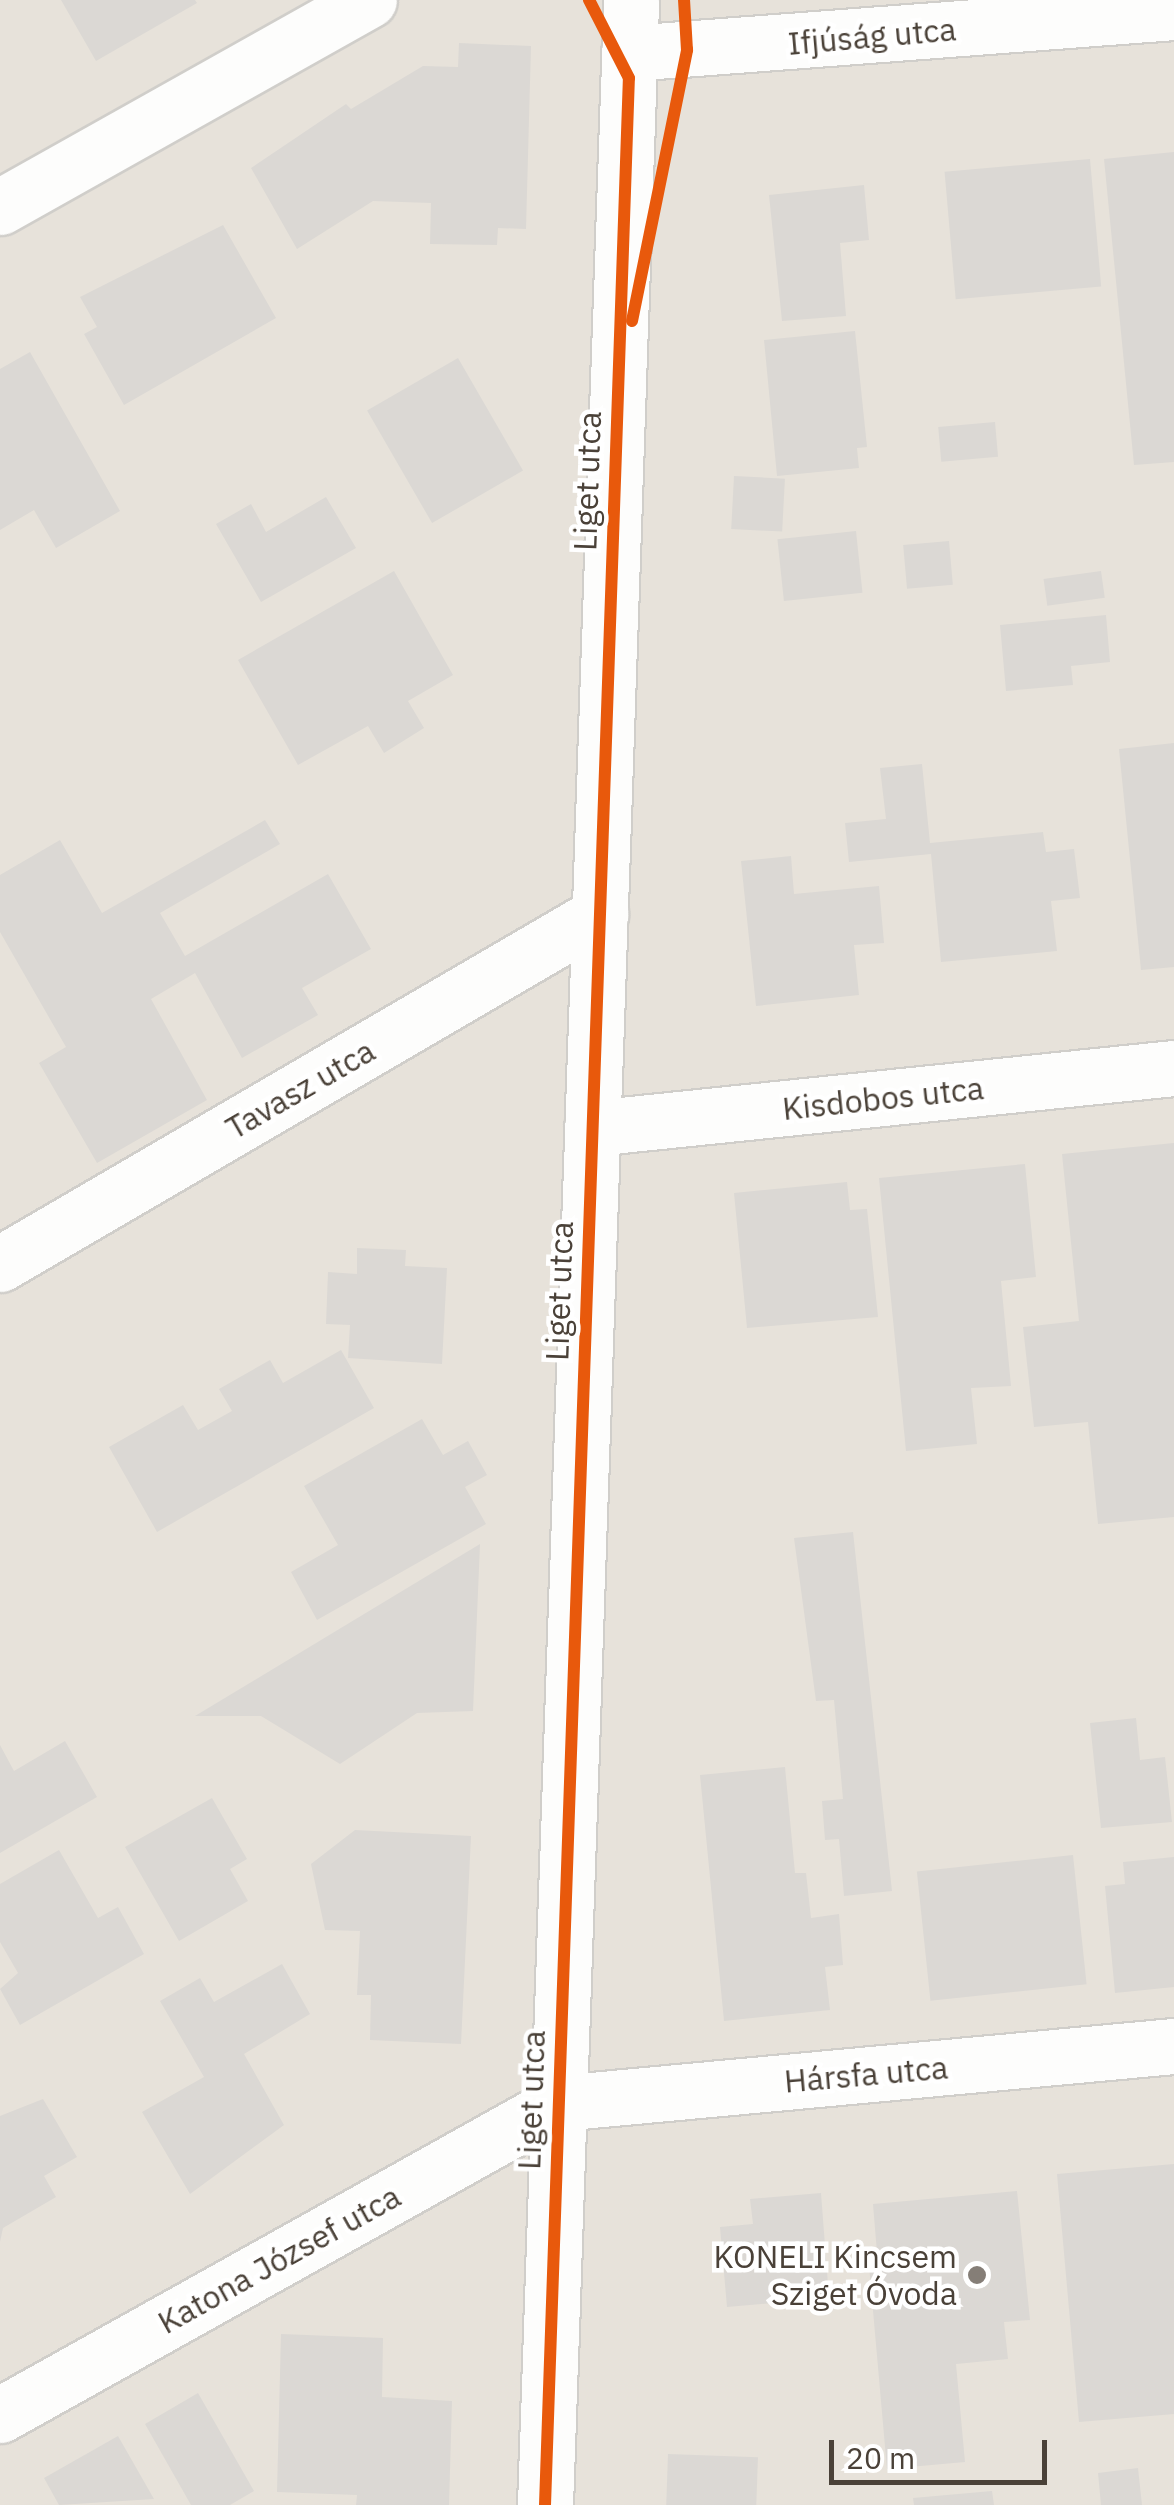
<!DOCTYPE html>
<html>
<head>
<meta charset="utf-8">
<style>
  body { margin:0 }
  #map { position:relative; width:1174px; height:2505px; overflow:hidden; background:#f2f0ed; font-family:"IBM Plex Sans",sans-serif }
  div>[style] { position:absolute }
  .residential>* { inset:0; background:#e7e2da; transform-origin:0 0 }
  .building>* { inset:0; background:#dbd8d4; transform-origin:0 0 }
  .roads { filter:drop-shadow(2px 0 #d0ceca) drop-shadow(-2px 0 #d0ceca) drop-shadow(0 2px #d0ceca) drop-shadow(0 -2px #d0ceca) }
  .street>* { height:55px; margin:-27.5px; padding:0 27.5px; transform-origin:27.5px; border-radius:27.5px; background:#fdfdfc }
  .cycleway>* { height:12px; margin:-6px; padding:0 6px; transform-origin:6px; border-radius:6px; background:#e8590c }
  .dots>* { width:28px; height:28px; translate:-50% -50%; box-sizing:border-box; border:5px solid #fff; border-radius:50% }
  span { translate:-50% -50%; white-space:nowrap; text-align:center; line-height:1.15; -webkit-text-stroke:9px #fff; paint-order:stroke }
  .street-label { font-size:32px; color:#4a4138 }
  .poi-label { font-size:32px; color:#4a4138 }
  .right { translate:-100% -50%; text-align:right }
  .scale { position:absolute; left:829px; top:2440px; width:218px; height:45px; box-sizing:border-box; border:5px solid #4a4138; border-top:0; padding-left:12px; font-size:30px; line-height:35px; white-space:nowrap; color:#4a4138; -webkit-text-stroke:8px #fff; paint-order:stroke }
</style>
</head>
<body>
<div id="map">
  <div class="residential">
    <i style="left:0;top:0;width:1174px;height:2505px"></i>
  </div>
  <div class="building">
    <i style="clip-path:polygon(61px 0,195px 0,197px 3px,96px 61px)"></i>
    <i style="clip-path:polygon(459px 43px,531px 46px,526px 229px,498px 228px,497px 245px,430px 244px,431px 203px,373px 201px,297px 249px,251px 168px,346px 104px,351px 109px,423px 66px,458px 67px)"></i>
    <i style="clip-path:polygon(1174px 152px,1174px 462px,1134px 465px,1104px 159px)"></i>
    <i style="left:1090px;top:159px;width:128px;height:146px;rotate:85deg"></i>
    <i style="clip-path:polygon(864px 185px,869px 240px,840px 243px,846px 316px,782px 321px,769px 195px)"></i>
    <i style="clip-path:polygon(223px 225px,276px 318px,124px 405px,84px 334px,97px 327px,80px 297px)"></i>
    <i style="clip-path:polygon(855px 331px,867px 447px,857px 448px,859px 468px,777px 476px,764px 340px)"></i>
    <i style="clip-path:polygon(30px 352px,120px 511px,56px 548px,34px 510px,0 530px,0 369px)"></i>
    <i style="left:458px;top:358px;width:130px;height:105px;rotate:60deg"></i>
    <i style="left:995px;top:422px;width:35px;height:57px;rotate:85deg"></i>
    <i style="left:734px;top:476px;width:51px;height:53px;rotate:3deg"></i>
    <i style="clip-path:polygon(326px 497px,356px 548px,261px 602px,216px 524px,251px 504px,266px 532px)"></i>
    <i style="left:856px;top:531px;width:62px;height:79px;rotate:84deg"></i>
    <i style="left:949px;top:541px;width:44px;height:46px;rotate:85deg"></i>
    <i style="clip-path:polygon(394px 571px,453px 675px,408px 701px,424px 728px,384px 753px,368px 726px,298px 765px,238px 660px)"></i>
    <i style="left:1101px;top:571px;width:27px;height:58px;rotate:82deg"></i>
    <i style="clip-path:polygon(1106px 615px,1110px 662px,1071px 666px,1073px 685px,1006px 691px,1000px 625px)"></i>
    <i style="clip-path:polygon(1174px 743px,1174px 967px,1141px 970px,1119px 749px)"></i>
    <i style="clip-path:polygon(922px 764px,930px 843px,1043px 832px,1046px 852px,1074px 849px,1080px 898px,1051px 901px,1057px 951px,941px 962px,931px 854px,849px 862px,845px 823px,886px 819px,880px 768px)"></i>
    <i style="clip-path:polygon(265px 820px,280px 844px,160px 913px,185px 956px,328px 874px,371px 949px,302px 988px,318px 1015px,242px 1058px,195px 973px,151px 999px,207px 1100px,97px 1163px,39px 1063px,66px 1047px,0 932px,0 875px,60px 840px,102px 913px)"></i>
    <i style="clip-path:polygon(791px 856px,794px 894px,879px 886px,884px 943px,854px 945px,859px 995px,756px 1006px,741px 861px)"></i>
    <i style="clip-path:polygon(1174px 1143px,1174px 1517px,1098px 1524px,1088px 1422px,1034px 1427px,1023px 1327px,1079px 1321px,1062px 1154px)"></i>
    <i style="clip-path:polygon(1025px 1164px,1036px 1277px,1001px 1281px,1011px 1386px,971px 1388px,977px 1444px,906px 1451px,879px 1178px)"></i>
    <i style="clip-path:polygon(847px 1182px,850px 1210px,867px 1209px,878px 1317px,747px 1328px,734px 1193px)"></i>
    <i style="clip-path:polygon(357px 1248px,406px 1250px,405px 1266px,447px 1268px,442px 1364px,348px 1358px,350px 1325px,326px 1324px,328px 1272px,357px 1274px)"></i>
    <i style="clip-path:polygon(341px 1350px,374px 1408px,157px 1532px,109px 1447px,183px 1405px,198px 1430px,232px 1411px,219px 1389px,270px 1360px,283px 1383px)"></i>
    <i style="clip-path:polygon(422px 1419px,443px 1455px,468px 1441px,487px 1475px,465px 1487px,486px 1524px,317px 1620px,291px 1572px,338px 1545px,304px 1486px)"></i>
    <i style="clip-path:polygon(853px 1532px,892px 1891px,844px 1896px,839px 1839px,825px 1840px,822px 1801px,843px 1799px,834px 1700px,816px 1701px,794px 1538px)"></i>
    <i style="clip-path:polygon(480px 1544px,473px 1711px,417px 1713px,340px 1764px,261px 1716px,195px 1716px)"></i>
    <i style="clip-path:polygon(1136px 1718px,1140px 1760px,1165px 1757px,1172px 1822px,1101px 1828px,1090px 1723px)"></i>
    <i style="clip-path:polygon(65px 1741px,97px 1797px,0 1853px,0 1745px,14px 1771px)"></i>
    <i style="clip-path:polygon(785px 1767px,795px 1873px,806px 1873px,811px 1918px,839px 1914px,843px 1965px,825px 1967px,830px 2010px,724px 2021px,700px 1775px)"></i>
    <i style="clip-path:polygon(212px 1798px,247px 1859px,230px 1869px,248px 1901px,179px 1941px,125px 1847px)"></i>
    <i style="clip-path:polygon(355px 1830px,471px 1836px,461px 2044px,370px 2040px,371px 1995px,357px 1995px,360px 1931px,325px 1930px,311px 1864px)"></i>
    <i style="clip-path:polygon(59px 1850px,98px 1918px,118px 1907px,144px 1954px,20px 2025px,0 1989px,18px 1973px,0 1942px,0 1884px)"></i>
    <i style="left:1073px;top:1855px;width:130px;height:157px;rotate:84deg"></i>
    <i style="clip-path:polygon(1174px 1857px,1174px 1987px,1115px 1993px,1105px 1886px,1125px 1884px,1123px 1862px)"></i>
    <i style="clip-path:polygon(282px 1964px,310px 2014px,244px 2054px,284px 2125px,190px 2194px,142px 2112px,204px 2077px,160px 2001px,200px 1978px,214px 2002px)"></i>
    <i style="clip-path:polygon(43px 2099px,77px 2157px,44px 2176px,56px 2197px,3px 2228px,0 2242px,0 2116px)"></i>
    <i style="clip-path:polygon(1174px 2164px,1174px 2414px,1079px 2422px,1057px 2174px)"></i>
    <i style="clip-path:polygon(1017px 2191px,1030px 2320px,1004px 2322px,1008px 2359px,956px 2364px,965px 2462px,887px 2469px,868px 2254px,877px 2253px,873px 2204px)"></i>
    <i style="clip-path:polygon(821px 2193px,829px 2298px,727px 2307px,720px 2227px,753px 2224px,750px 2199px)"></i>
    <i style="clip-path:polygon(281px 2334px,383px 2338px,382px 2397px,452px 2401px,449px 2505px,356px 2505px,357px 2495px,277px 2492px)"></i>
    <i style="clip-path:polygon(198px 2393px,254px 2491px,230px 2505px,191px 2505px,145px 2424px)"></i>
    <i style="clip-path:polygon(118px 2436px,154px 2499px,59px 2505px,44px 2478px)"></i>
    <i style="left:668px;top:2454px;width:90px;height:51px;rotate:2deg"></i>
    <i style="clip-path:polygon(1138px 2468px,1142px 2505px,1101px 2505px,1098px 2473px)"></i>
    <i style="clip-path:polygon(992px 2491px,994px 2505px,914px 2505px,913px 2498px)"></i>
  </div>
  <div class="roads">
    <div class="street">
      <i style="left:629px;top:53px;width:547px;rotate:-4.3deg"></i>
      <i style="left:0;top:207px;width:423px;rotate:-29.3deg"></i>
      <i style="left:592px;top:1128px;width:585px;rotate:-5.89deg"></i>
      <i style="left:0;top:1264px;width:695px;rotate:-30.26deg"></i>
      <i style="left:0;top:2415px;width:640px;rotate:-29.17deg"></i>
      <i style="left:559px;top:2103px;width:618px;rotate:-5.3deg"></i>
      <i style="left:545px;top:2505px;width:2506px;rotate:-88.03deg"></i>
    </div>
  </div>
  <div class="cycleway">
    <i style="left:632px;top:321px;width:277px;rotate:-78.5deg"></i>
    <i style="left:687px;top:50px;width:50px;rotate:-93.4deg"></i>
    <i style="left:545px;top:2505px;width:2428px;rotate:-88.02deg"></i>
    <i style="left:629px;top:78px;width:88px;rotate:-117.1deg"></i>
  </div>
  <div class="dots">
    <i style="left:977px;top:2275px;background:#857e77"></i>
  </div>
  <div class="street-label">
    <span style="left:872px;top:36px;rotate:-5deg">Ifjúság utca</span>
    <span style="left:587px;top:481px;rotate:-88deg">Liget utca</span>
    <span style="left:300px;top:1089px;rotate:-30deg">Tavasz utca</span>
    <span style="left:883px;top:1098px;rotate:-6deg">Kisdobos utca</span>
    <span style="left:559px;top:1291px;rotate:-88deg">Liget utca</span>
    <span style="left:866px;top:2074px;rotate:-5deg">Hársfa utca</span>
    <span style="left:531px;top:2100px;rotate:-88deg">Liget utca</span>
    <span style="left:279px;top:2259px;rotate:-29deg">Katona József utca</span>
  </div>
  <div class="poi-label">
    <span class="right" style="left:957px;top:2275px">KONELI Kincsem<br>Sziget Óvoda</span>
  </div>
  <div class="scale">20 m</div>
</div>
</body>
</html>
